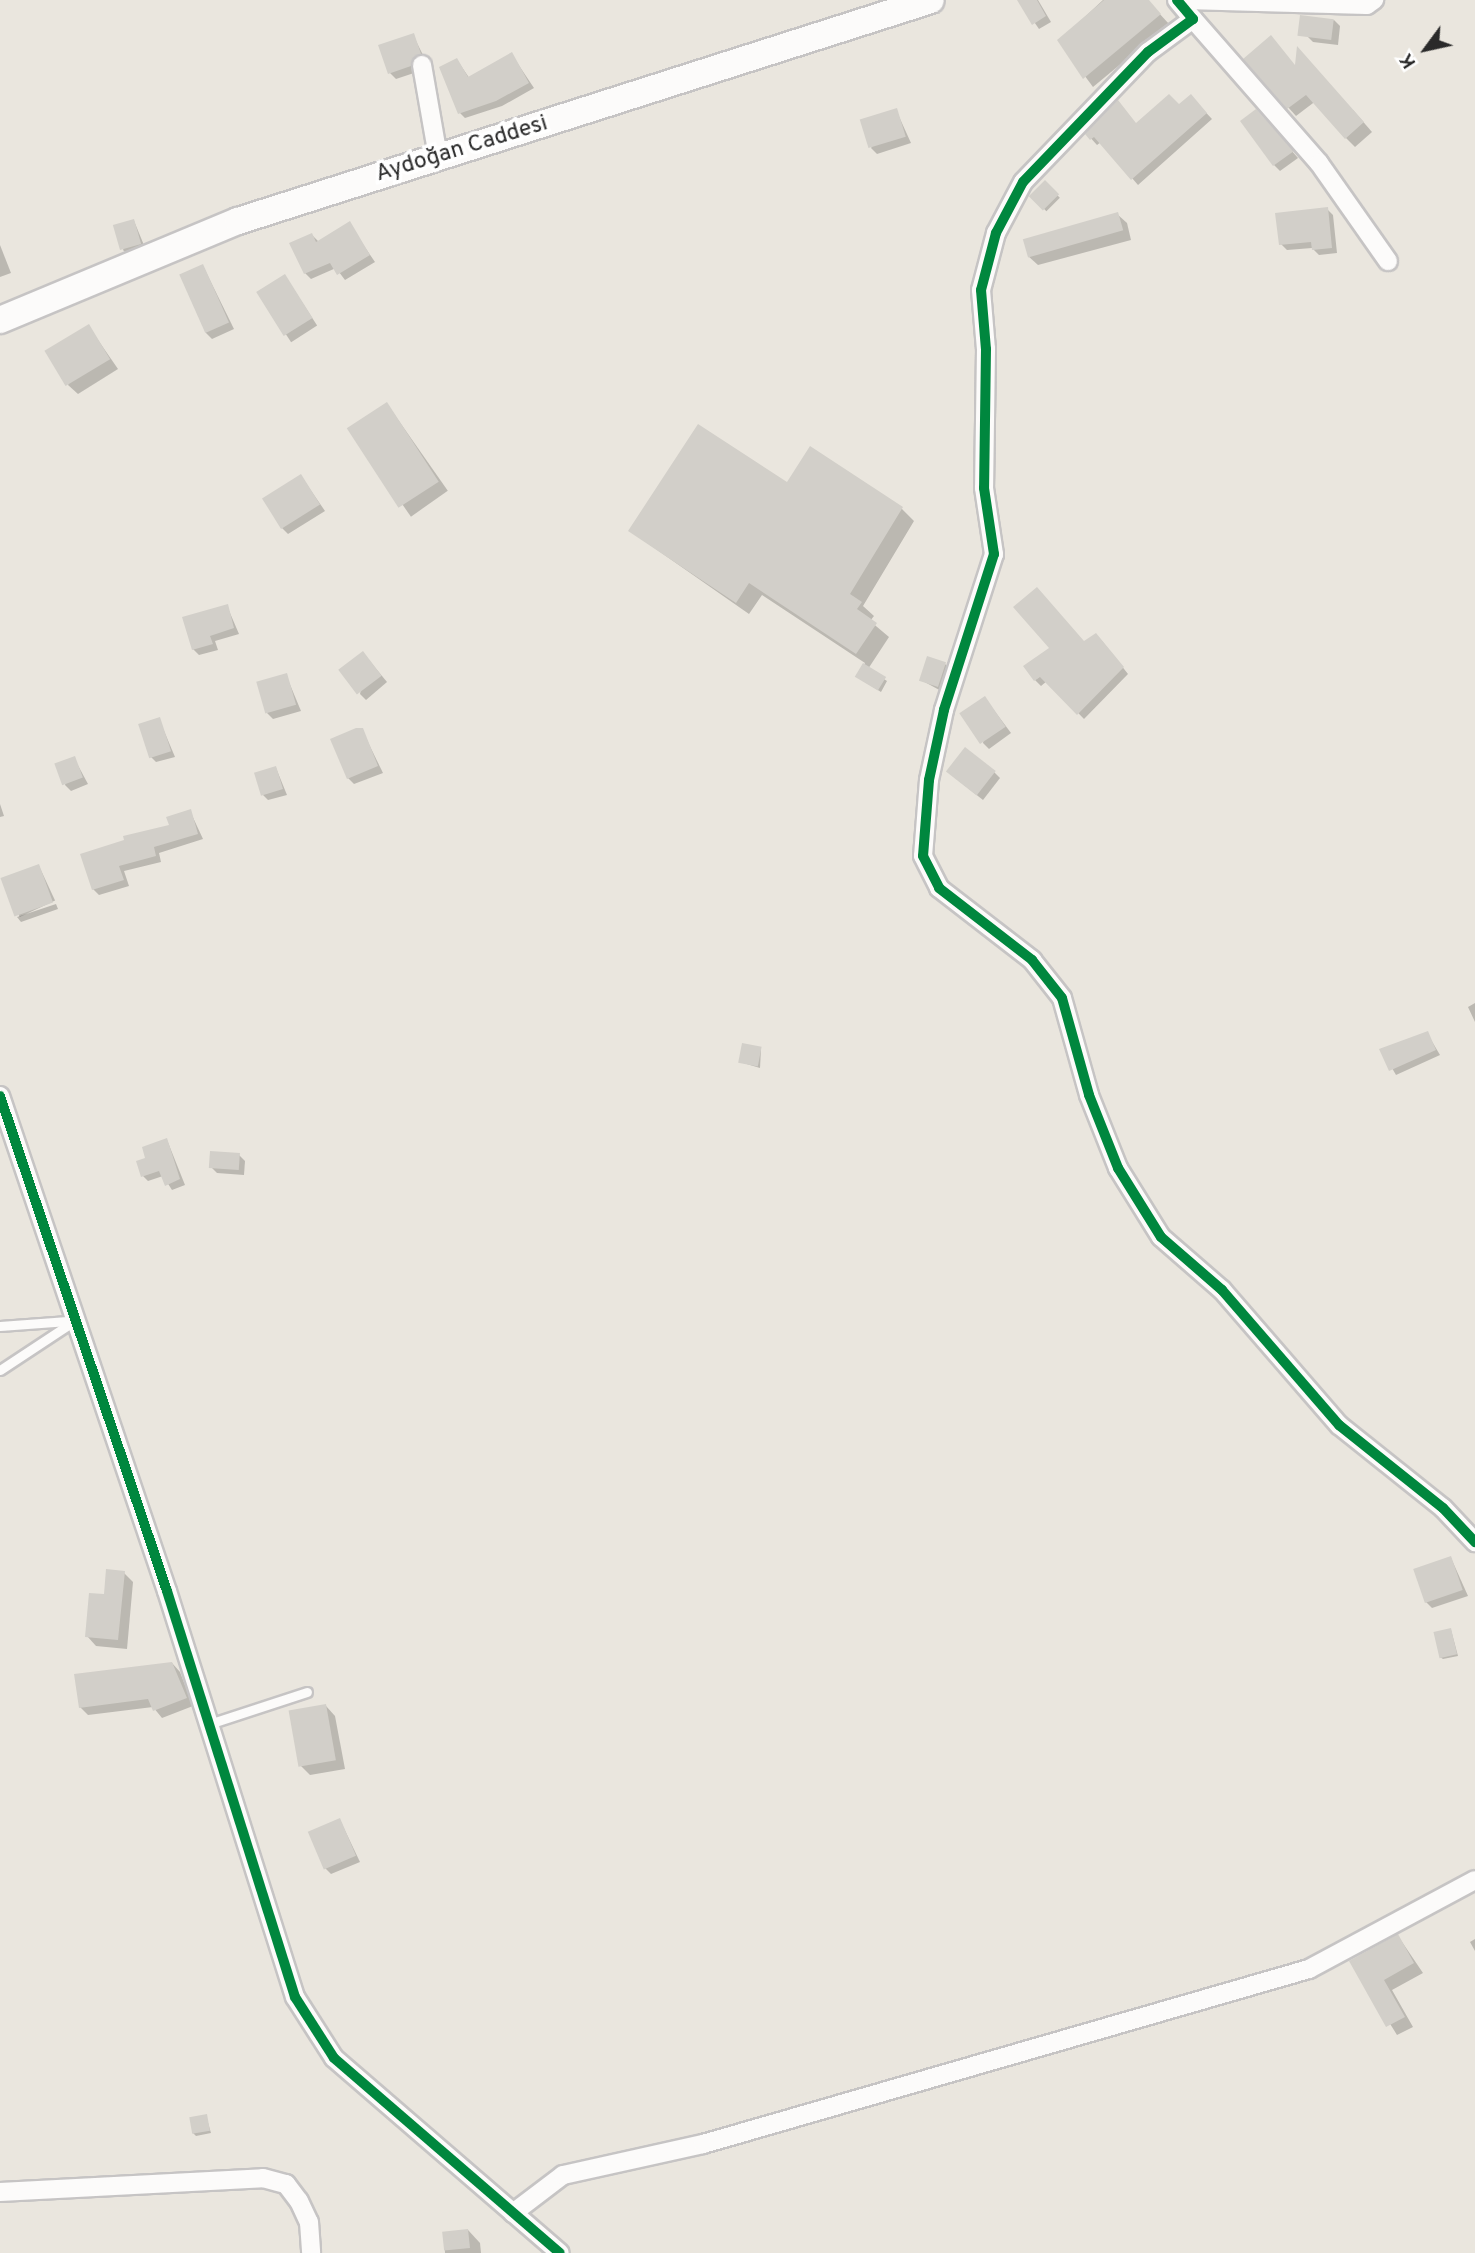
<!DOCTYPE html>
<html>
<head>
<meta charset="utf-8">
<style>
  body { margin:0 }
  #map { position:relative; width:1475px; height:2253px; overflow:hidden; background:#eae6de; font-family:Overpass,sans-serif }
  div>[style] { position:absolute }
  .shadow>* { inset:0; background:#0003; transform-origin:0 0 }
  .building>* { inset:0; background:#d2cfc9; transform-origin:0 0 }
  .roads { filter:drop-shadow(2px 0 #c6c4c4) drop-shadow(-2px 0 #c6c4c4) drop-shadow(0 2px #c6c4c4) drop-shadow(0 -2px #c6c4c4) }
  .lane>* { height:9px; margin:-4.5px; padding:0 4.5px; transform-origin:4.5px; border-radius:4.5px; background:#fcfbfa }
  .street>* { height:18px; margin:-9px; padding:0 9px; transform-origin:9px; border-radius:9px; background:#fcfbfa }
  .secondary>* { height:26px; margin:-13px; padding:0 13px; transform-origin:13px; border-radius:13px; background:#fcfbfa }
  .cycleway>* { height:10px; margin:-5px; padding:0 5px; transform-origin:5px; border-radius:5px; background:#00873e }
  span { translate:-50% -50%; white-space:nowrap; text-align:center; line-height:1.15; -webkit-text-stroke:7px #fff; paint-order:stroke }
  .street-label { font-size:23px; color:#2a2a2a }
  .north { position:absolute; left:1391px; top:14px; width:70px; height:70px; -webkit-text-stroke:5px #fff; paint-order:stroke; rotate:237deg; font-size:19px; font-weight:700; line-height:28px; text-align:center; color:#2a2a2a }
  .north::after { content:''; display:block; margin:auto; width:24px; height:32px; background:#2a2a2a; clip-path:polygon(50% 0,100% 100%,50% 72%,0 100%) }
</style>
</head>
<body>
<div id="map">
  <div class="shadow">
    <i style="clip-path:polygon(1019px 0,1038px 0,1051px 22px,1039px 29px)"></i>
    <i style="clip-path:polygon(1103px 0,1147px 0,1169px 24px,1093px 87px,1059px 41px)"></i>
    <i style="clip-path:polygon(1334px 20px,1340px 26px,1338px 45px,1313px 42px,1307px 36px)"></i>
    <i style="clip-path:polygon(413px 35px,426px 61px,417px 72px,396px 79px,390px 73px)"></i>
    <i style="clip-path:polygon(512px 55px,534px 88px,502px 106px,465px 118px,460px 113px,457px 60px,470px 79px)"></i>
    <i style="clip-path:polygon(1245px 59px,1321px 97px,1296px 116px)"></i>
    <i style="clip-path:polygon(1196px 102px,1212px 119px,1138px 185px,1101px 142px,1097px 145px,1087px 134px,1137px 125px)"></i>
    <i style="clip-path:polygon(896px 110px,911px 143px,877px 154px,871px 148px)"></i>
    <i style="clip-path:polygon(1353px 110px,1372px 132px,1355px 147px,1346px 138px)"></i>
    <i style="clip-path:polygon(1262px 117px,1298px 158px,1280px 171px,1274px 165px)"></i>
    <i style="left:1045px;top:183px;width:21px;height:19px;rotate:45deg"></i>
    <i style="clip-path:polygon(1327px 209px,1333px 215px,1337px 253px,1319px 255px,1312px 248px,1287px 250px,1281px 244px)"></i>
    <i style="clip-path:polygon(1117px 214px,1127px 223px,1131px 240px,1038px 265px,1028px 256px)"></i>
    <i style="clip-path:polygon(134px 221px,146px 250px,129px 256px,123px 250px)"></i>
    <i style="clip-path:polygon(349px 224px,375px 262px,345px 280px,336px 268px,311px 279px,305px 273px,312px 235px,319px 242px)"></i>
    <i style="clip-path:polygon(0 245px,11px 273px,0 277px)"></i>
    <i style="clip-path:polygon(203px 266px,234px 329px,212px 339px,206px 333px)"></i>
    <i style="left:285px;top:276px;width:59px;height:31px;rotate:57deg"></i>
    <i style="clip-path:polygon(89px 327px,118px 369px,78px 394px,68px 385px)"></i>
    <i style="left:387px;top:404px;width:106px;height:45px;rotate:55deg"></i>
    <i style="clip-path:polygon(301px 476px,325px 511px,288px 534px,282px 528px)"></i>
    <i style="clip-path:polygon(787px 485px,902px 509px,914px 521px,863px 606px,874px 616px,870px 621px,889px 637px,868px 669px,887px 681px,881px 692px,857px 677px,865px 663px,762px 595px,749px 614px,630px 531px)"></i>
    <i style="clip-path:polygon(227px 606px,239px 634px,215px 641px,218px 650px,199px 655px,193px 649px)"></i>
    <i style="clip-path:polygon(1102px 641px,1128px 674px,1084px 719px,1047px 681px,1041px 686px,1035px 680px,1085px 643px)"></i>
    <i style="clip-path:polygon(368px 659px,387px 682px,366px 700px,360px 694px)"></i>
    <i style="clip-path:polygon(945px 664px,951px 670px,943px 692px,921px 680px)"></i>
    <i style="clip-path:polygon(286px 675px,301px 711px,273px 719px,267px 713px)"></i>
    <i style="clip-path:polygon(990px 705px,1011px 733px,989px 749px,983px 743px)"></i>
    <i style="clip-path:polygon(159px 719px,175px 757px,156px 762px,150px 756px)"></i>
    <i style="clip-path:polygon(362px 730px,383px 773px,354px 784px,348px 778px)"></i>
    <i style="clip-path:polygon(74px 758px,88px 784px,71px 791px,65px 785px)"></i>
    <i style="clip-path:polygon(276px 768px,287px 795px,268px 800px,262px 794px)"></i>
    <i style="clip-path:polygon(994px 772px,1000px 778px,983px 800px,954px 777px)"></i>
    <i style="clip-path:polygon(0 804px,4px 816px,0 817px)"></i>
    <i style="clip-path:polygon(190px 811px,203px 839px,159px 853px,161px 862px,124px 871px,129px 886px,99px 895px,93px 889px,82px 856px,171px 826px)"></i>
    <i style="left:39px;top:866px;width:38px;height:39px;rotate:65deg"></i>
    <i style="clip-path:polygon(56px 904px,58px 909px,21px 922px,17px 917px)"></i>
    <i style="clip-path:polygon(1475px 1003px,1475px 1022px,1468px 1007px)"></i>
    <i style="clip-path:polygon(1427px 1033px,1440px 1055px,1396px 1075px,1381px 1049px)"></i>
    <i style="clip-path:polygon(761px 1049px,760px 1068px,740px 1062px)"></i>
    <i style="clip-path:polygon(167px 1140px,185px 1185px,172px 1190px,163px 1176px,148px 1181px,143px 1176px,147px 1159px)"></i>
    <i style="clip-path:polygon(239px 1155px,245px 1161px,244px 1175px,217px 1173px,211px 1167px)"></i>
    <i style="clip-path:polygon(1451px 1558px,1468px 1596px,1432px 1608px,1426px 1602px)"></i>
    <i style="clip-path:polygon(124px 1573px,133px 1582px,127px 1649px,96px 1646px,87px 1636px,105px 1596px)"></i>
    <i style="clip-path:polygon(1451px 1630px,1458px 1656px,1443px 1659px,1440px 1657px)"></i>
    <i style="clip-path:polygon(172px 1663px,180px 1672px,193px 1706px,162px 1718px,153px 1707px,88px 1715px,80px 1707px)"></i>
    <i style="clip-path:polygon(326px 1706px,335px 1716px,345px 1769px,310px 1775px,301px 1766px)"></i>
    <i style="clip-path:polygon(340px 1820px,360px 1862px,331px 1874px,325px 1868px)"></i>
    <i style="clip-path:polygon(1398px 1936px,1423px 1973px,1392px 1990px,1413px 2027px,1397px 2035px,1351px 1961px)"></i>
    <i style="clip-path:polygon(1475px 1939px,1475px 1951px,1470px 1942px)"></i>
    <i style="clip-path:polygon(206px 2116px,211px 2133px,196px 2136px,193px 2133px)"></i>
    <i style="clip-path:polygon(468px 2230px,480px 2243px,481px 2253px,445px 2253px,444px 2233px)"></i>
  </div>
  <div class="building">
    <i style="clip-path:polygon(1017px 0,1037px 0,1046px 16px,1032px 25px)"></i>
    <i style="clip-path:polygon(1104px 0,1149px 0,1161px 14px,1083px 79px,1057px 40px)"></i>
    <i style="left:1300px;top:15px;width:34px;height:21px;rotate:7deg"></i>
    <i style="clip-path:polygon(414px 33px,421px 54px,411px 66px,388px 74px,378px 45px)"></i>
    <i style="clip-path:polygon(1271px 35px,1295px 65px,1297px 46px,1364px 122px,1345px 139px,1306px 95px,1287px 109px,1243px 59px)"></i>
    <i style="clip-path:polygon(512px 52px,529px 83px,496px 101px,458px 114px,439px 67px,457px 58px,468px 77px)"></i>
    <i style="clip-path:polygon(1169px 94px,1179px 104px,1191px 94px,1207px 113px,1131px 180px,1094px 137px,1090px 140px,1085px 134px,1118px 100px,1136px 123px)"></i>
    <i style="left:897px;top:108px;width:30px;height:39px;rotate:73deg"></i>
    <i style="clip-path:polygon(1256px 109px,1294px 151px,1273px 166px,1240px 121px)"></i>
    <i style="left:1045px;top:180px;width:20px;height:23px;rotate:45deg"></i>
    <i style="clip-path:polygon(1328px 207px,1332px 248px,1312px 250px,1311px 242px,1279px 245px,1275px 213px)"></i>
    <i style="left:1118px;top:212px;width:19px;height:99px;rotate:74deg"></i>
    <i style="left:134px;top:219px;width:26px;height:22px;rotate:74deg"></i>
    <i style="clip-path:polygon(350px 221px,370px 255px,337px 275px,330px 263px,304px 274px,289px 243px,312px 233px,316px 242px)"></i>
    <i style="left:203px;top:264px;width:64px;height:26px;rotate:66deg"></i>
    <i style="left:285px;top:274px;width:52px;height:34px;rotate:58deg"></i>
    <i style="left:89px;top:324px;width:41px;height:52px;rotate:59deg"></i>
    <i style="left:387px;top:402px;width:95px;height:48px;rotate:57deg"></i>
    <i style="clip-path:polygon(698px 424px,787px 482px,810px 446px,903px 507px,850px 594px,862px 602px,857px 609px,877px 623px,856px 654px,749px 583px,736px 603px,628px 531px)"></i>
    <i style="left:301px;top:474px;width:36px;height:46px;rotate:58deg"></i>
    <i style="clip-path:polygon(1037px 587px,1084px 641px,1096px 633px,1124px 667px,1077px 715px,1040px 677px,1034px 681px,1023px 666px,1049px 648px,1013px 607px)"></i>
    <i style="clip-path:polygon(228px 604px,234px 628px,210px 636px,213px 644px,192px 650px,182px 617px)"></i>
    <i style="left:363px;top:651px;width:31px;height:31px;rotate:53deg"></i>
    <i style="left:927px;top:656px;width:20px;height:26px;rotate:18deg"></i>
    <i style="left:863px;top:663px;width:27px;height:16px;rotate:31deg"></i>
    <i style="left:287px;top:673px;width:33px;height:32px;rotate:74deg"></i>
    <i style="left:985px;top:696px;width:37px;height:31px;rotate:56deg"></i>
    <i style="left:160px;top:717px;width:36px;height:23px;rotate:72deg"></i>
    <i style="clip-path:polygon(356px 728px,363px 728px,378px 766px,347px 779px,330px 739px)"></i>
    <i style="left:965px;top:747px;width:39px;height:31px;rotate:38deg"></i>
    <i style="left:75px;top:756px;width:23px;height:22px;rotate:70deg"></i>
    <i style="left:276px;top:766px;width:24px;height:23px;rotate:73deg"></i>
    <i style="clip-path:polygon(191px 809px,198px 834px,154px 847px,156px 856px,119px 866px,124px 880px,92px 890px,80px 854px,124px 840px,123px 836px,169px 825px,166px 817px)"></i>
    <i style="left:39px;top:864px;width:41px;height:41px;rotate:70deg"></i>
    <i style="clip-path:polygon(1428px 1031px,1436px 1050px,1389px 1071px,1379px 1049px)"></i>
    <i style="left:742px;top:1043px;width:20px;height:20px;rotate:11deg"></i>
    <i style="clip-path:polygon(167px 1138px,180px 1179px,165px 1186px,159px 1171px,141px 1177px,136px 1161px,145px 1158px,142px 1147px)"></i>
    <i style="left:210px;top:1151px;width:30px;height:17px;rotate:4deg"></i>
    <i style="left:1451px;top:1556px;width:36px;height:40px;rotate:71deg"></i>
    <i style="clip-path:polygon(106px 1569px,125px 1571px,118px 1640px,85px 1637px,89px 1593px,104px 1594px)"></i>
    <i style="left:1451px;top:1628px;width:27px;height:18px;rotate:77deg"></i>
    <i style="clip-path:polygon(172px 1662px,187px 1698px,153px 1711px,148px 1699px,79px 1708px,74px 1674px)"></i>
    <i style="left:326px;top:1704px;width:57px;height:38px;rotate:80deg"></i>
    <i style="left:340px;top:1818px;width:41px;height:35px;rotate:67deg"></i>
    <i style="clip-path:polygon(1398px 1934px,1414px 1963px,1384px 1980px,1405px 2017px,1386px 2027px,1349px 1961px)"></i>
    <i style="left:207px;top:2114px;width:17px;height:18px;rotate:80deg"></i>
    <i style="left:468px;top:2229px;width:19px;height:26px;rotate:84deg"></i>
  </div>
  <div class="roads">
    <div class="lane">
      <i style="left:0;top:1326px;width:68px;rotate:-4.2deg"></i>
      <i style="left:0;top:1370px;width:89px;rotate:-33.5deg"></i>
      <i style="left:209px;top:1724px;width:103px;rotate:-18.1deg"></i>
    </div>
    <div class="street">
      <i style="left:1177px;top:0;width:25px;rotate:50deg"></i>
      <i style="left:1193px;top:19px;width:56px;rotate:143.7deg"></i>
      <i style="left:1148px;top:52px;width:180px;rotate:133.9deg"></i>
      <i style="left:1023px;top:182px;width:58px;rotate:117.9deg"></i>
      <i style="left:996px;top:233px;width:59px;rotate:104.7deg"></i>
      <i style="left:981px;top:290px;width:59px;rotate:85.2deg"></i>
      <i style="left:986px;top:349px;width:139px;rotate:90.8deg"></i>
      <i style="left:984px;top:488px;width:67px;rotate:81.4deg"></i>
      <i style="left:994px;top:554px;width:164px;rotate:107.8deg"></i>
      <i style="left:944px;top:710px;width:72px;rotate:102.1deg"></i>
      <i style="left:929px;top:780px;width:76px;rotate:94.5deg"></i>
      <i style="left:923px;top:856px;width:36px;rotate:63deg"></i>
      <i style="left:939px;top:888px;width:118px;rotate:37.7deg"></i>
      <i style="left:1032px;top:960px;width:48px;rotate:51.7deg"></i>
      <i style="left:1062px;top:998px;width:101px;rotate:74.4deg"></i>
      <i style="left:1089px;top:1095px;width:79px;rotate:68.3deg"></i>
      <i style="left:1118px;top:1168px;width:81px;rotate:58.1deg"></i>
      <i style="left:1161px;top:1237px;width:81px;rotate:41deg"></i>
      <i style="left:1222px;top:1290px;width:179px;rotate:49.1deg"></i>
      <i style="left:1339px;top:1425px;width:133px;rotate:38.6deg"></i>
      <i style="left:1443px;top:1508px;width:47px;rotate:46.7deg"></i>
      <i style="left:1186px;top:0;width:181px;rotate:1.6deg"></i>
      <i style="left:1367px;top:5px;width:9px;rotate:-36deg"></i>
      <i style="left:1193px;top:19px;width:191px;rotate:48.8deg"></i>
      <i style="left:1319px;top:163px;width:120px;rotate:54.9deg"></i>
      <i style="left:422px;top:65px;width:93px;rotate:80.1deg"></i>
      <i style="left:0;top:1096px;width:522px;rotate:71.36deg"></i>
      <i style="left:167px;top:1591px;width:426px;rotate:72.5deg"></i>
      <i style="left:295px;top:1997px;width:72px;rotate:57.4deg"></i>
      <i style="left:334px;top:2058px;width:298px;rotate:40.8deg"></i>
      <i style="left:0;top:2192px;width:263px;rotate:-3deg"></i>
      <i style="left:263px;top:2178px;width:24px;rotate:15deg"></i>
      <i style="left:286px;top:2184px;width:21px;rotate:53deg"></i>
      <i style="left:299px;top:2201px;width:23px;rotate:65deg"></i>
      <i style="left:309px;top:2222px;width:31px;rotate:86deg"></i>
      <i style="left:513px;top:2213px;width:63px;rotate:-37.2deg"></i>
      <i style="left:563px;top:2175px;width:143px;rotate:-12.5deg"></i>
      <i style="left:703px;top:2144px;width:631px;rotate:-16.11deg"></i>
      <i style="left:1309px;top:1969px;width:188px;rotate:-28.2deg"></i>
    </div>
    <div class="secondary">
      <i style="left:0;top:320px;width:258px;rotate:-22.6deg"></i>
      <i style="left:238px;top:221px;width:727px;rotate:-17.69deg"></i>
    </div>
  </div>
  <div class="cycleway">
    <i style="left:1177px;top:0;width:25px;rotate:50deg"></i>
    <i style="left:1193px;top:19px;width:56px;rotate:143.7deg"></i>
    <i style="left:1148px;top:52px;width:180px;rotate:133.9deg"></i>
    <i style="left:1023px;top:182px;width:58px;rotate:117.9deg"></i>
    <i style="left:996px;top:233px;width:59px;rotate:104.7deg"></i>
    <i style="left:981px;top:290px;width:59px;rotate:85.2deg"></i>
    <i style="left:986px;top:349px;width:139px;rotate:90.8deg"></i>
    <i style="left:984px;top:488px;width:67px;rotate:81.4deg"></i>
    <i style="left:994px;top:554px;width:164px;rotate:107.8deg"></i>
    <i style="left:944px;top:710px;width:72px;rotate:102.1deg"></i>
    <i style="left:929px;top:780px;width:76px;rotate:94.5deg"></i>
    <i style="left:923px;top:856px;width:36px;rotate:63deg"></i>
    <i style="left:939px;top:888px;width:118px;rotate:37.7deg"></i>
    <i style="left:1032px;top:960px;width:48px;rotate:51.7deg"></i>
    <i style="left:1062px;top:998px;width:101px;rotate:74.4deg"></i>
    <i style="left:1089px;top:1095px;width:79px;rotate:68.3deg"></i>
    <i style="left:1118px;top:1168px;width:81px;rotate:58.1deg"></i>
    <i style="left:1161px;top:1237px;width:81px;rotate:41deg"></i>
    <i style="left:1222px;top:1290px;width:179px;rotate:49.1deg"></i>
    <i style="left:1339px;top:1425px;width:133px;rotate:38.6deg"></i>
    <i style="left:1443px;top:1508px;width:47px;rotate:46.7deg"></i>
    <i style="left:0;top:1096px;width:522px;rotate:71.36deg"></i>
    <i style="left:167px;top:1591px;width:426px;rotate:72.5deg"></i>
    <i style="left:295px;top:1997px;width:72px;rotate:57.4deg"></i>
    <i style="left:334px;top:2058px;width:298px;rotate:40.8deg"></i>
  </div>
  <div class="street-label">
    <span style="left:462px;top:150px;rotate:-17deg">Aydoğan Caddesi</span>
  </div>
  <div class="north">K</div>
</div>
</body>
</html>
